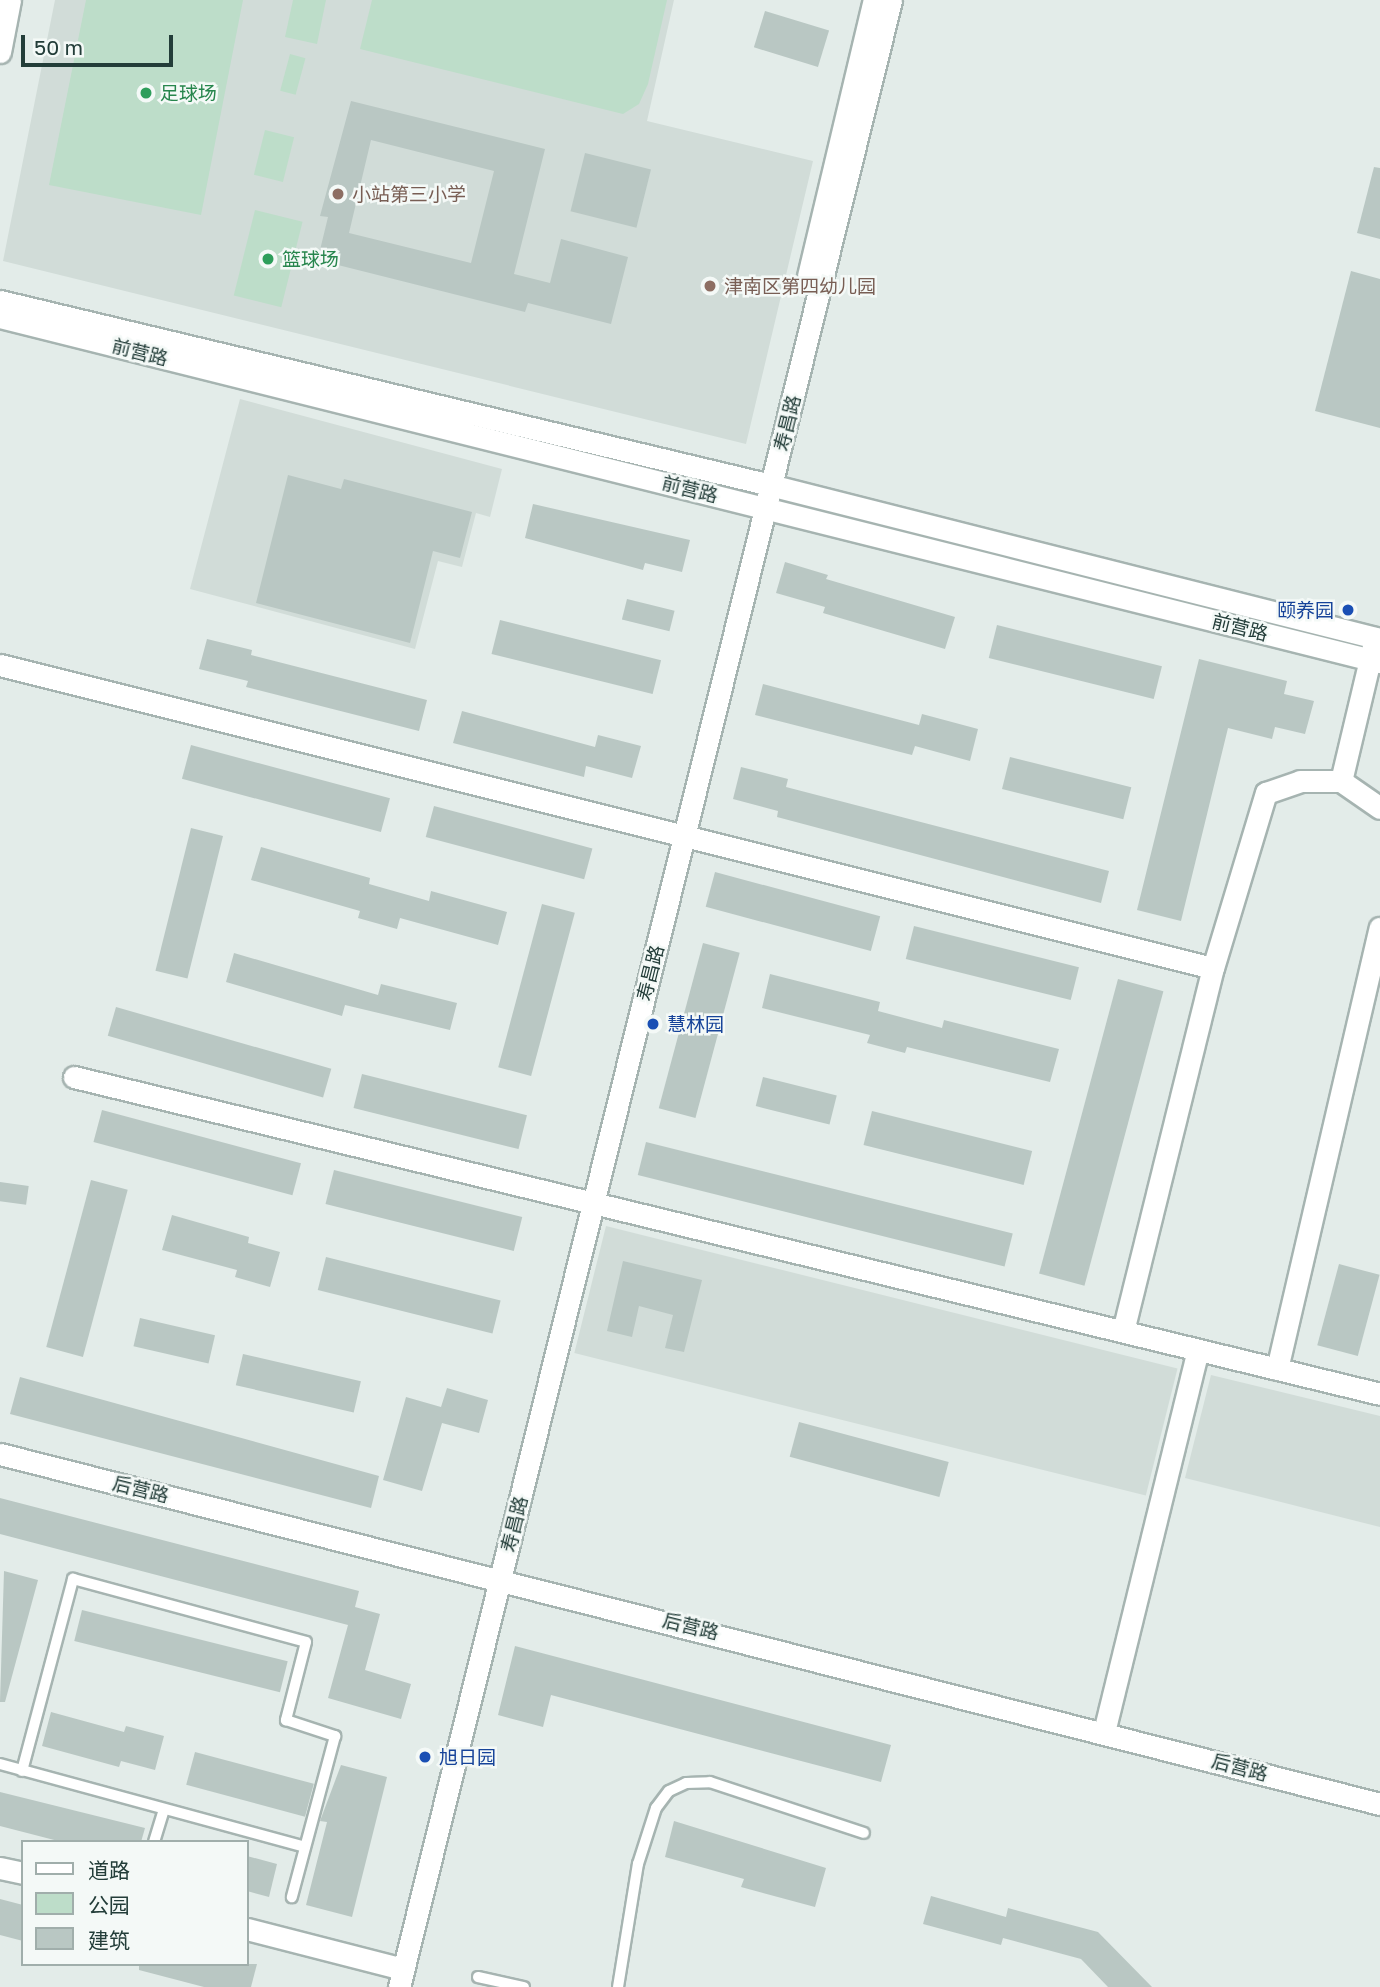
<!DOCTYPE html>
<html>
<head>
<meta charset="utf-8">
<style>
  body { margin:0 }
  #map { position:relative; width:1380px; height:1987px; overflow:hidden; background:#e3ece9; font-family:"Golos Text","Noto Sans SC",sans-serif }
  div>[style] { position:absolute }
  .built>* { inset:0; background:#d1dcd8; transform-origin:0 0 }
  .green>* { inset:0; background:#bdddc9; transform-origin:0 0 }
  .building>* { inset:0; background:#b9c7c3; transform-origin:0 0 }
  .roads { filter:drop-shadow(2px 0 #a6b4b1) drop-shadow(-2px 0 #a6b4b1) drop-shadow(0 2px #a6b4b1) drop-shadow(0 -2px #a6b4b1) }
  .lane>* { height:10px; margin:-5px; padding:0 5px; transform-origin:5px; border-radius:5px; background:#fff }
  .street>* { height:21px; margin:-10.5px; padding:0 10.5px; transform-origin:10.5px; border-radius:10.5px; background:#fff }
  .secondary>* { height:21px; margin:-10.5px; padding:0 10.5px; transform-origin:10.5px; border-radius:10.5px; background:#fff }
  .dots>* { width:19px; height:19px; translate:-50% -50%; box-sizing:border-box; border:4px solid #f4f9f7; border-radius:50% }
  span { translate:-50% -50%; white-space:nowrap; text-align:center; line-height:1.15; -webkit-text-stroke:5px #f4f9f7; paint-order:stroke }
  .leisure-label { font-size:19px; color:#27864d }
  .left { translate:0 -50%; text-align:left }
  .education-label { font-size:19px; color:#785e54 }
  .street-label { font-size:19px; color:#233d39 }
  .transit-label { font-size:19px; color:#164399 }
  .right { translate:-100% -50%; text-align:right }
  .legend { position:absolute; left:21px; top:1840px; width:228px; height:126px; box-sizing:border-box; background:#f4f9f7; border:2px solid #a0aeab; margin:0; padding:9px 12px; list-style:none; font-size:21px; color:#233d39 }
  .legend li { display:flex; align-items:center; gap:14px; height:35px }
  .legend b { width:35px; border:2px solid #a0aeab }
  .scale { position:absolute; left:21px; top:35px; width:152px; height:32px; box-sizing:border-box; border:4px solid #233d39; border-top:0; padding-left:9px; font-size:21px; line-height:24px; white-space:nowrap; color:#233d39; -webkit-text-stroke:5px #f4f9f7; paint-order:stroke }
</style>
</head>
<body>
<div id="map">
  <div class="built">
    <i style="clip-path:polygon(55px 0,674px 0,647px 121px,813px 161px,746px 444px,3px 261px)"></i>
    <i style="clip-path:polygon(240px 399px,502px 469px,490px 517px,476px 513px,462px 567px,438px 561px,415px 649px,190px 589px)"></i>
    <i style="left:606px;top:1226px;width:589px;height:131px;rotate:14deg"></i>
    <i style="clip-path:polygon(1211px 1375px,1380px 1416px,1380px 1527px,1185px 1478px)"></i>
  </div>
  <div class="green">
    <i style="clip-path:polygon(86px 0,243px 0,201px 215px,49px 185px)"></i>
    <i style="clip-path:polygon(293px 0,326px 0,317px 44px,285px 37px)"></i>
    <i style="clip-path:polygon(372px 0,667px 0,648px 84px,639px 104px,623px 114px,360px 49px)"></i>
    <i style="left:290px;top:54px;width:16px;height:38px;rotate:15deg"></i>
    <i style="left:265px;top:130px;width:30px;height:46px;rotate:14deg"></i>
    <i style="left:255px;top:210px;width:49px;height:88px;rotate:14deg"></i>
  </div>
  <div class="building">
    <i style="left:765px;top:11px;width:67px;height:38px;rotate:17deg"></i>
    <i style="clip-path:polygon(evenodd,351px 101px,545px 149px,514px 274px,550px 283px,561px 239px,628px 257px,611px 324px,528px 303px,525px 312px,330px 263px,332px 253px,320px 250px,328px 217px,320px 216px,351px 101px,371px 140px,494px 171px,471px 263px,349px 233px,371px 140px)"></i>
    <i style="left:585px;top:153px;width:68px;height:60px;rotate:14deg"></i>
    <i style="clip-path:polygon(1374px 167px,1380px 168px,1380px 239px,1357px 233px)"></i>
    <i style="clip-path:polygon(1351px 271px,1380px 279px,1380px 428px,1315px 411px)"></i>
    <i style="clip-path:polygon(288px 475px,341px 489px,344px 479px,472px 512px,460px 558px,433px 551px,410px 643px,256px 603px)"></i>
    <i style="clip-path:polygon(533px 504px,690px 540px,682px 572px,645px 563px,643px 570px,525px 538px)"></i>
    <i style="clip-path:polygon(785px 562px,828px 575px,826px 579px,955px 617px,945px 649px,823px 613px,825px 607px,776px 593px)"></i>
    <i style="left:627px;top:599px;width:49px;height:21px;rotate:14deg"></i>
    <i style="left:500px;top:620px;width:166px;height:35px;rotate:14deg"></i>
    <i style="left:997px;top:625px;width:170px;height:34px;rotate:14deg"></i>
    <i style="clip-path:polygon(207px 639px,252px 650px,251px 655px,427px 700px,419px 731px,246px 687px,248px 681px,199px 669px)"></i>
    <i style="clip-path:polygon(1199px 659px,1287px 681px,1284px 694px,1314px 701px,1305px 734px,1275px 727px,1272px 739px,1228px 728px,1181px 921px,1137px 910px)"></i>
    <i style="clip-path:polygon(763px 684px,919px 725px,922px 714px,978px 729px,970px 761px,915px 746px,912px 755px,755px 715px)"></i>
    <i style="clip-path:polygon(462px 711px,595px 747px,598px 735px,641px 746px,632px 778px,586px 766px,584px 777px,453px 743px)"></i>
    <i style="left:191px;top:745px;width:206px;height:35px;rotate:15deg"></i>
    <i style="left:1010px;top:757px;width:125px;height:33px;rotate:14deg"></i>
    <i style="clip-path:polygon(741px 767px,788px 779px,786px 787px,1109px 871px,1101px 903px,777px 817px,778px 811px,733px 799px)"></i>
    <i style="left:434px;top:806px;width:164px;height:32px;rotate:15deg"></i>
    <i style="left:191px;top:828px;width:33px;height:147px;rotate:14deg"></i>
    <i style="clip-path:polygon(261px 847px,370px 878px,369px 884px,429px 901px,431px 891px,507px 912px,498px 945px,400px 918px,397px 929px,358px 918px,360px 911px,251px 880px)"></i>
    <i style="left:715px;top:872px;width:171px;height:36px;rotate:15deg"></i>
    <i style="left:542px;top:904px;width:34px;height:169px;rotate:15deg"></i>
    <i style="left:914px;top:926px;width:170px;height:34px;rotate:14deg"></i>
    <i style="left:703px;top:943px;width:38px;height:171px;rotate:15deg"></i>
    <i style="clip-path:polygon(234px 953px,378px 995px,381px 984px,457px 1003px,450px 1030px,345px 1005px,342px 1016px,226px 982px)"></i>
    <i style="clip-path:polygon(770px 974px,880px 1002px,878px 1011px,942px 1028px,944px 1020px,1059px 1049px,1050px 1082px,907px 1047px,905px 1053px,867px 1043px,870px 1035px,762px 1008px)"></i>
    <i style="left:1118px;top:979px;width:47px;height:305px;rotate:15deg"></i>
    <i style="left:116px;top:1007px;width:224px;height:30px;rotate:16deg"></i>
    <i style="left:362px;top:1074px;width:170px;height:35px;rotate:14deg"></i>
    <i style="left:763px;top:1077px;width:76px;height:30px;rotate:14deg"></i>
    <i style="left:102px;top:1110px;width:206px;height:33px;rotate:15deg"></i>
    <i style="left:872px;top:1111px;width:165px;height:35px;rotate:14deg"></i>
    <i style="left:646px;top:1142px;width:378px;height:34px;rotate:14deg"></i>
    <i style="left:334px;top:1170px;width:194px;height:35px;rotate:14deg"></i>
    <i style="left:91px;top:1180px;width:38px;height:173px;rotate:15deg"></i>
    <i style="left:0;top:1182px;width:29px;height:19px;rotate:8deg"></i>
    <i style="clip-path:polygon(172px 1215px,249px 1237px,248px 1243px,280px 1252px,270px 1287px,235px 1277px,237px 1270px,162px 1250px)"></i>
    <i style="left:326px;top:1257px;width:180px;height:34px;rotate:14deg"></i>
    <i style="clip-path:polygon(623px 1261px,702px 1280px,684px 1352px,665px 1348px,673px 1315px,639px 1306px,632px 1337px,607px 1331px)"></i>
    <i style="left:1339px;top:1264px;width:42px;height:84px;rotate:15deg"></i>
    <i style="left:140px;top:1318px;width:77px;height:29px;rotate:13deg"></i>
    <i style="left:243px;top:1354px;width:121px;height:32px;rotate:13deg"></i>
    <i style="clip-path:polygon(20px 1377px,379px 1476px,371px 1508px,10px 1414px)"></i>
    <i style="clip-path:polygon(447px 1388px,488px 1400px,479px 1433px,442px 1423px,422px 1491px,383px 1480px,406px 1397px,441px 1407px)"></i>
    <i style="left:799px;top:1422px;width:155px;height:36px;rotate:15deg"></i>
    <i style="clip-path:polygon(0 1498px,359px 1591px,355px 1607px,380px 1614px,365px 1670px,411px 1684px,401px 1719px,328px 1698px,348px 1625px,0 1534px)"></i>
    <i style="clip-path:polygon(4px 1571px,38px 1580px,5px 1702px,0 1702px)"></i>
    <i style="left:82px;top:1610px;width:212px;height:32px;rotate:14deg"></i>
    <i style="clip-path:polygon(515px 1646px,891px 1745px,881px 1782px,551px 1695px,543px 1727px,498px 1715px)"></i>
    <i style="clip-path:polygon(51px 1712px,124px 1732px,126px 1726px,164px 1736px,155px 1770px,121px 1761px,119px 1767px,42px 1746px)"></i>
    <i style="left:195px;top:1752px;width:123px;height:34px;rotate:15deg"></i>
    <i style="clip-path:polygon(341px 1765px,387px 1777px,352px 1917px,306px 1905px,327px 1822px,320px 1821px)"></i>
    <i style="clip-path:polygon(0 1792px,145px 1828px,141px 1842px,62px 1842px,0 1826px)"></i>
    <i style="clip-path:polygon(674px 1821px,826px 1868px,815px 1907px,741px 1887px,744px 1879px,665px 1857px)"></i>
    <i style="clip-path:polygon(247px 1856px,277px 1864px,269px 1897px,247px 1891px)"></i>
    <i style="clip-path:polygon(931px 1896px,1006px 1917px,1008px 1908px,1098px 1932px,1152px 1987px,1108px 1987px,1081px 1959px,1003px 1938px,1001px 1945px,923px 1924px)"></i>
    <i style="clip-path:polygon(0 1899px,23px 1905px,23px 1941px,0 1935px)"></i>
    <i style="clip-path:polygon(139px 1964px,257px 1964px,251px 1987px,204px 1987px,139px 1970px)"></i>
  </div>
  <div class="roads">
    <div class="lane">
      <i style="left:0;top:1764px;width:316px;rotate:15.2deg"></i>
      <i style="left:22px;top:1771px;width:199px;rotate:-75.1deg"></i>
      <i style="left:73px;top:1579px;width:241px;rotate:15.1deg"></i>
      <i style="left:306px;top:1642px;width:81px;rotate:104.4deg"></i>
      <i style="left:286px;top:1720px;width:52px;rotate:18.1deg"></i>
      <i style="left:335px;top:1736px;width:167px;rotate:105deg"></i>
      <i style="left:154px;top:1842px;width:34px;rotate:-73deg"></i>
      <i style="left:478px;top:1977px;width:47px;rotate:12.3deg"></i>
      <i style="left:618px;top:1987px;width:125px;rotate:-80.8deg"></i>
      <i style="left:638px;top:1864px;width:59px;rotate:-72.2deg"></i>
      <i style="left:656px;top:1808px;width:21px;rotate:-53deg"></i>
      <i style="left:669px;top:1791px;width:19px;rotate:-25deg"></i>
      <i style="left:686px;top:1783px;width:24px;rotate:-2deg"></i>
      <i style="left:710px;top:1782px;width:162px;rotate:18.3deg"></i>
    </div>
    <div class="street">
      <i style="left:0;top:665px;width:1250px;rotate:14.03deg"></i>
      <i style="left:1341px;top:781px;width:147px;rotate:-76.6deg"></i>
      <i style="left:74px;top:1077px;width:1344px;rotate:13.64deg"></i>
      <i style="left:1123px;top:1331px;width:374px;rotate:-76.1deg"></i>
      <i style="left:1213px;top:968px;width:183px;rotate:-73.2deg"></i>
      <i style="left:1266px;top:793px;width:36px;rotate:-19deg"></i>
      <i style="left:1300px;top:781px;width:41px"></i>
      <i style="left:1341px;top:781px;width:47px;rotate:34.7deg"></i>
      <i style="left:1277px;top:1369px;width:453px;rotate:-76.9deg"></i>
      <i style="left:1104px;top:1732px;width:393px;rotate:-76.2deg"></i>
      <i style="left:0;top:1868px;width:24px;rotate:12deg"></i>
      <i style="left:247px;top:1929px;width:161px;rotate:14.4deg"></i>
    </div>
    <div class="secondary">
      <i style="left:0;top:52px;width:53px;rotate:-79.1deg"></i>
      <i style="left:808px;top:276px;width:284px;rotate:-76.6deg"></i>
      <i style="left:0;top:301px;width:779px;rotate:13.43deg"></i>
      <i style="left:758px;top:482px;width:642px;rotate:14.17deg"></i>
      <i style="left:0;top:317px;width:1422px;rotate:14.04deg"></i>
      <i style="left:0;top:1454px;width:1424px;rotate:14.23deg"></i>
      <i style="left:399px;top:1987px;width:2047px;rotate:-76.09deg"></i>
    </div>
  </div>
  <div class="dots">
    <i style="left:146px;top:93px;background:#2e9e5b"></i>
    <i style="left:338px;top:194px;background:#8d6e63"></i>
    <i style="left:268px;top:259px;background:#2e9e5b"></i>
    <i style="left:710px;top:286px;background:#8d6e63"></i>
    <i style="left:1348px;top:610px;background:#1a4fb4"></i>
    <i style="left:653px;top:1024px;background:#1a4fb4"></i>
    <i style="left:425px;top:1757px;background:#1a4fb4"></i>
  </div>
  <div class="leisure-label">
    <span class="left" style="left:160px;top:93px">足球场</span>
    <span class="left" style="left:282px;top:259px">篮球场</span>
  </div>
  <div class="education-label">
    <span class="left" style="left:352px;top:194px">小站第三小学</span>
    <span class="left" style="left:724px;top:286px">津南区第四幼儿园</span>
  </div>
  <div class="street-label">
    <span style="left:140px;top:352px;rotate:14deg">前营路</span>
    <span style="left:787px;top:423px;rotate:-76deg">寿昌路</span>
    <span style="left:690px;top:489px;rotate:14deg">前营路</span>
    <span style="left:1240px;top:627px;rotate:14deg">前营路</span>
    <span style="left:650px;top:973px;rotate:-76deg">寿昌路</span>
    <span style="left:141px;top:1489px;rotate:14deg">后营路</span>
    <span style="left:514px;top:1524px;rotate:-76deg">寿昌路</span>
    <span style="left:691px;top:1626px;rotate:14deg">后营路</span>
    <span style="left:1240px;top:1767px;rotate:15deg">后营路</span>
  </div>
  <div class="transit-label">
    <span class="right" style="left:1334px;top:610px">颐养园</span>
    <span class="left" style="left:667px;top:1024px">慧林园</span>
    <span class="left" style="left:439px;top:1757px">旭日园</span>
  </div>
  <ul class="legend">
  <li><b style="height:9px;background:#fff"></b>道路</li>
  <li><b style="height:19px;background:#bdddc9"></b>公园</li>
  <li><b style="height:19px;background:#b9c7c3"></b>建筑</li>
  </ul>
  <div class="scale">50 m</div>
</div>
</body>
</html>
